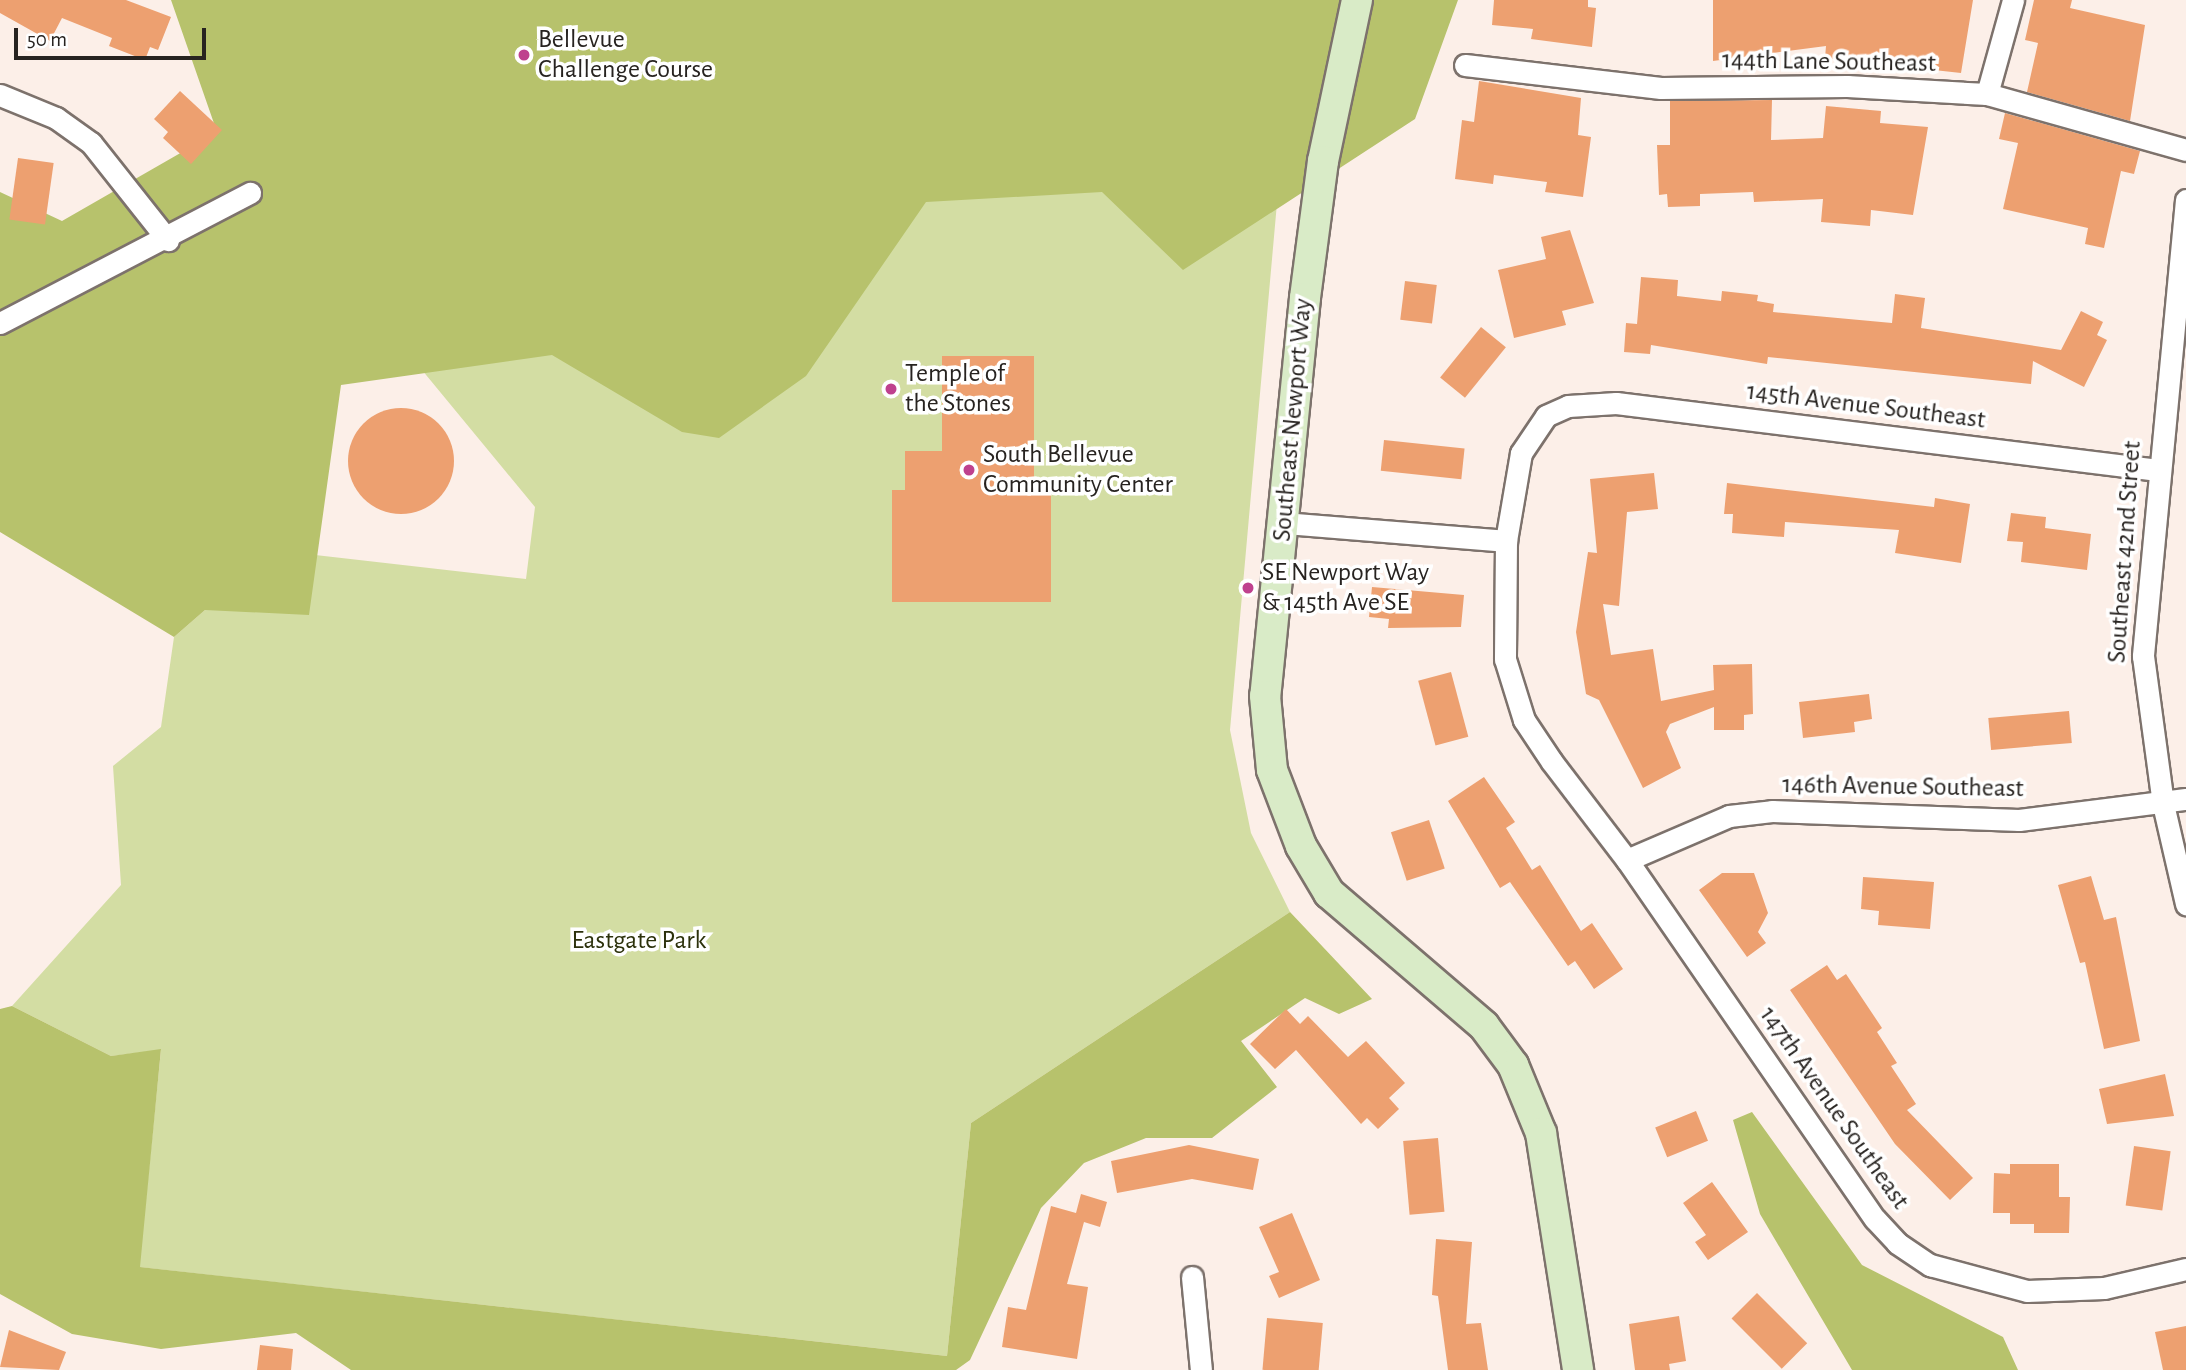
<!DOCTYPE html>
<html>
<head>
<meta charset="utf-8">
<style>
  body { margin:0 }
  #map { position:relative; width:2186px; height:1370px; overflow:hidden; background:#fcefe8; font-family:"Alegreya Sans",sans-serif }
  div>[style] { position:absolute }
  .green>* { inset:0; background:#d3dda3 }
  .forest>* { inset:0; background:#b7c26c }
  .building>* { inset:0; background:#eda070; transform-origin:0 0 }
  .round { border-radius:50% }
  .roads { filter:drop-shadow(2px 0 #7d726c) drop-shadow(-2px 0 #7d726c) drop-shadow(0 2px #7d726c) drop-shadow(0 -2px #7d726c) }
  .street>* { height:21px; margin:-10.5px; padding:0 10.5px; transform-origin:10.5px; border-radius:10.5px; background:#fff }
  .secondary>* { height:30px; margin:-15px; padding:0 15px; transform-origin:15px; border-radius:15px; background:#d9ebc7 }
  .dots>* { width:19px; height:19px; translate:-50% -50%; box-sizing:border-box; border:4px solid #fff; border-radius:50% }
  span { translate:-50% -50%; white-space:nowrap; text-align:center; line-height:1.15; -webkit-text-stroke:7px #fff; paint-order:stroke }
  .poi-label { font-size:26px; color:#272320 }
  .left { translate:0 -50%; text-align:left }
  .street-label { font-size:26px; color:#272320 }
  .park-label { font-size:26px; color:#2c310b }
  .scale { position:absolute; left:14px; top:28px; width:192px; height:32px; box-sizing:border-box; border:4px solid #272320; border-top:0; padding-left:9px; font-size:21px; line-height:24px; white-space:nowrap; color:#272320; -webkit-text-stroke:5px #fff; paint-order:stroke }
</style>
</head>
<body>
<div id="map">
  <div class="green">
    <i style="clip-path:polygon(265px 0,1277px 203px,1230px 730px,1251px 833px,1290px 912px,971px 1123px,947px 1356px,139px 1267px,161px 1050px,111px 1056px,12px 1006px,121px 885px,113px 766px,161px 727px,174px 637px,205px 610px,211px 543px,526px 579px,535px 507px,403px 347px)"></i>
  </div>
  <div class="forest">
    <i style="clip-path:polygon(171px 0,1458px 0,1415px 119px,1183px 270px,1102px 192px,926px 202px,806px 376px,719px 438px,682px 432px,552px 355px,341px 385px,309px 615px,205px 610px,174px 637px,0 532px,0 192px,62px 221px,217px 132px)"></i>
    <i style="clip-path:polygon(1290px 912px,1372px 999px,1339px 1014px,1305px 998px,1241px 1041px,1277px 1087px,1212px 1138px,1146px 1138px,1084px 1163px,1041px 1208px,970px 1360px,956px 1370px,351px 1370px,296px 1333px,161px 1349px,72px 1334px,0 1294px,0 1009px,12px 1006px,111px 1056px,161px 1049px,140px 1267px,947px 1356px,971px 1123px)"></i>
    <i style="clip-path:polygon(1752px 1112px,1862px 1265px,2003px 1337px,2018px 1370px,1852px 1370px,1760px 1214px,1733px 1120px)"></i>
  </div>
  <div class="building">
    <i style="clip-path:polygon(0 0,126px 0,171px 17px,158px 50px,150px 47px,145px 60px,109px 46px,112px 38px,62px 18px,50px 41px,0 13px)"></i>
    <i style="clip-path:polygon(1494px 0,1588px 0,1588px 7px,1596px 8px,1592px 47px,1531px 39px,1533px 29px,1492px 25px)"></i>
    <i style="clip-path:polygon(1713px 0,1973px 0,1961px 73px,1825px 58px,1826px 46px,1713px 61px)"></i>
    <i style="clip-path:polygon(2034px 0,2072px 0,2070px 8px,2145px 25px,2130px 121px,2027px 92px,2038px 43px,2025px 40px)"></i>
    <i style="clip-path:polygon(1479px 81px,1581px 98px,1578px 135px,1591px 137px,1583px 197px,1545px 192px,1547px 182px,1494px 175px,1493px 184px,1455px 179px,1462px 120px,1474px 122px)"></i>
    <i style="clip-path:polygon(180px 91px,222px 130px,191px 164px,163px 138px,168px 132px,154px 119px)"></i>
    <i style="clip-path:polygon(1772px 100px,1771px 140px,1823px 138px,1826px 106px,1881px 111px,1880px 123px,1928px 127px,1913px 215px,1871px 210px,1870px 226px,1821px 222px,1823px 199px,1754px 202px,1753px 192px,1700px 194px,1700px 206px,1668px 207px,1667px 194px,1659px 195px,1657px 145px,1670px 145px,1670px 101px)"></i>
    <i style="clip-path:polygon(2005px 113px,2140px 151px,2134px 174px,2121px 171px,2104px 248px,2085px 244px,2088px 228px,2003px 209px,2018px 143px,1999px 139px)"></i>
    <i style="left:18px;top:158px;width:36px;height:62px;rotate:8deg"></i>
    <i style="clip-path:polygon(1570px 230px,1594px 303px,1562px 311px,1566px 325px,1514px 338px,1498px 270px,1546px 259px,1541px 237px)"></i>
    <i style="clip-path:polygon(1641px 277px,1678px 280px,1677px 296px,1721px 301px,1722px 291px,1758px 295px,1757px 301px,1774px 304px,1773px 312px,1892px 323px,1895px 294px,1925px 298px,1921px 328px,2061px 350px,2081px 311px,2103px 322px,2097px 335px,2107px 340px,2084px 387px,2033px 361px,2031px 384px,1768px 357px,1767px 364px,1651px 345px,1650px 354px,1624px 352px,1626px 323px,1637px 324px)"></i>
    <i style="left:1405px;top:281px;width:32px;height:39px;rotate:7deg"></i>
    <i style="left:1481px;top:327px;width:32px;height:65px;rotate:39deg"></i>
    <i style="clip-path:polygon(942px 356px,1034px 356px,1034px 490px,1051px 490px,1051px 602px,892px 602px,892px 490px,905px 490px,905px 451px,942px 451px)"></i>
    <i class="round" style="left:348px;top:408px;width:106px;height:106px"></i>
    <i style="left:1384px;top:440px;width:81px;height:31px;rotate:6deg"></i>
    <i style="clip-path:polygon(1654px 473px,1658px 509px,1627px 512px,1619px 606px,1603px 604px,1611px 655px,1653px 649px,1661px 701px,1714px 690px,1713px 665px,1752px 664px,1753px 714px,1744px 715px,1744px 730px,1714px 730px,1714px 707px,1670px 724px,1666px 732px,1681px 768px,1643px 788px,1599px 700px,1586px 694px,1576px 632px,1588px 552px,1597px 553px,1590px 479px)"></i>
    <i style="clip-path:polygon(1727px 483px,1934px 507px,1935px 498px,1970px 504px,1961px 563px,1895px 553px,1899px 530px,1785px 522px,1784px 537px,1732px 533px,1733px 514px,1724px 514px)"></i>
    <i style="clip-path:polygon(2011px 513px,2046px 517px,2045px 528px,2091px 534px,2087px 570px,2021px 562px,2023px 542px,2007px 541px)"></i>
    <i style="clip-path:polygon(1372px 587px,1464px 595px,1461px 627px,1388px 628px,1389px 619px,1369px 617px)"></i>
    <i style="left:1451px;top:672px;width:67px;height:34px;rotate:75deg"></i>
    <i style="clip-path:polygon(1869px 694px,1872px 719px,1854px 722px,1855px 732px,1803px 738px,1799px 702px)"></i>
    <i style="left:2069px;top:711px;width:32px;height:81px;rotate:85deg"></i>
    <i style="clip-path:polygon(1484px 777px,1515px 822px,1506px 828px,1532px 870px,1540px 865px,1581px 931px,1592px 923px,1623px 969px,1594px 989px,1575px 961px,1568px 966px,1510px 882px,1500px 888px,1448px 801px)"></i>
    <i style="left:1429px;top:820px;width:51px;height:40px;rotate:72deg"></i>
    <i style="clip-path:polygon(1722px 873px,1754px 873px,1768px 913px,1758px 932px,1766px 943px,1747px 957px,1699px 890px)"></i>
    <i style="clip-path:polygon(2091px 876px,2104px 920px,2116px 917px,2140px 1041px,2104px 1049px,2085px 962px,2080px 963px,2058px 885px)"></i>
    <i style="clip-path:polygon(1863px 877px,1934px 882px,1930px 929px,1878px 925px,1879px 911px,1861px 909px)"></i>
    <i style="clip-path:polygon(1827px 965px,1837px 980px,1846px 974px,1882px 1028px,1877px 1032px,1897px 1063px,1891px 1066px,1916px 1104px,1907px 1110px,1973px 1178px,1950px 1200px,1895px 1144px,1790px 990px)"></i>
    <i style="clip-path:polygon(1286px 1009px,1300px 1024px,1308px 1016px,1348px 1057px,1366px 1041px,1405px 1083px,1389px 1098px,1399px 1109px,1378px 1129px,1367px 1118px,1361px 1124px,1296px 1050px,1275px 1069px,1250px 1044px)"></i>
    <i style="clip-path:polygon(2165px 1074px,2174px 1116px,2107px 1124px,2099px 1089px)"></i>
    <i style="left:1696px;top:1111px;width:32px;height:44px;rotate:68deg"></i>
    <i style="left:1438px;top:1138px;width:74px;height:35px;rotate:85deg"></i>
    <i style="clip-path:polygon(1189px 1145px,1259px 1159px,1253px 1190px,1192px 1179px,1117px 1193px,1111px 1161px)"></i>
    <i style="left:2134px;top:1146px;width:37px;height:60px;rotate:8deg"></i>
    <i style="clip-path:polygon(2010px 1164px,2059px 1164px,2059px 1197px,2070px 1197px,2069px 1233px,2034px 1233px,2034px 1224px,2010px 1224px,2010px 1213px,1993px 1213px,1994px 1173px,2010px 1174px)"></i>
    <i style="clip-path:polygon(1712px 1182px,1748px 1232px,1708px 1260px,1695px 1242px,1706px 1235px,1683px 1203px)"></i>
    <i style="clip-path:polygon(1081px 1194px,1107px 1202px,1100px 1227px,1084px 1222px,1067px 1284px,1088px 1287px,1077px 1359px,1002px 1347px,1008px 1307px,1026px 1310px,1051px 1206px,1076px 1213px)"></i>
    <i style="clip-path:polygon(1292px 1213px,1320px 1280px,1279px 1298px,1269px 1276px,1279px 1272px,1259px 1227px)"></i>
    <i style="clip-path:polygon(1436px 1239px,1472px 1242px,1466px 1324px,1481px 1323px,1488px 1370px,1448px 1370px,1438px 1296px,1432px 1295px)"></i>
    <i style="left:1757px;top:1293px;width:71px;height:36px;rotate:45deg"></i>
    <i style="clip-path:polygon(1679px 1316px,1686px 1361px,1669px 1364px,1670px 1370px,1635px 1370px,1629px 1324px)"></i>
    <i style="left:1267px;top:1318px;width:56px;height:52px;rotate:5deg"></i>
    <i style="clip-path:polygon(2186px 1326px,2186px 1370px,2163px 1370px,2155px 1332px)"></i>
    <i style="clip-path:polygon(9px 1330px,66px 1352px,59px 1370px,0 1367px)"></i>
    <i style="clip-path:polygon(260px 1345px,293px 1349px,291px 1370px,257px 1370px)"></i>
  </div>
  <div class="roads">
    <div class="street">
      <i style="left:1465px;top:65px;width:197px;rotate:6.7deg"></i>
      <i style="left:1661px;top:88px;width:186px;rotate:-0.6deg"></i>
      <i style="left:1847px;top:86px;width:140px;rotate:3.3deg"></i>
      <i style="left:1987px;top:94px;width:207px;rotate:15.7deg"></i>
      <i style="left:1987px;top:94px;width:98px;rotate:-74.5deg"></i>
      <i style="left:0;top:95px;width:61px;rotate:22.3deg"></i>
      <i style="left:56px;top:118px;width:43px;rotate:35.5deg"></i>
      <i style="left:91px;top:143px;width:124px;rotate:51.6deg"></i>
      <i style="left:2186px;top:200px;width:458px;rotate:95.4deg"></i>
      <i style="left:2143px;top:656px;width:149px;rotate:82.3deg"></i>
      <i style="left:2163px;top:804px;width:103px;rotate:77deg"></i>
      <i style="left:0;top:323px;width:282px;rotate:-27.5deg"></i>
      <i style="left:2158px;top:470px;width:546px;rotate:-172.95deg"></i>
      <i style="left:1616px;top:403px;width:48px;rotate:176.4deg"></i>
      <i style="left:1568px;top:406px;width:24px;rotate:156deg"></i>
      <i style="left:1546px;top:416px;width:45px;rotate:124deg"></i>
      <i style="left:1521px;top:453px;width:89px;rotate:99.7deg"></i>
      <i style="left:1506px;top:541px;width:118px;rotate:90.5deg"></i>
      <i style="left:1505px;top:659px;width:64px;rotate:72.7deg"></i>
      <i style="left:1524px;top:720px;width:50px;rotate:56.3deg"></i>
      <i style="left:1552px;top:762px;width:123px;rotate:52.6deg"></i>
      <i style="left:1627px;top:860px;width:436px;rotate:55.4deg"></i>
      <i style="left:1875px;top:1219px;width:33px;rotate:47deg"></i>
      <i style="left:1897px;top:1243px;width:40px;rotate:34deg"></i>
      <i style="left:1930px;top:1265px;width:100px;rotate:15deg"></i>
      <i style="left:2027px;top:1291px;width:77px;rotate:-2.2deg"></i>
      <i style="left:2104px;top:1288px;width:84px;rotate:-13deg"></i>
      <i style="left:1284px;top:523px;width:223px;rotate:4.6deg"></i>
      <i style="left:1627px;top:860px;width:111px;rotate:-23.3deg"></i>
      <i style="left:1729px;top:816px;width:43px;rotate:-6.6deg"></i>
      <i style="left:1772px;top:811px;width:247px;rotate:2.1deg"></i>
      <i style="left:2019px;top:820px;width:168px;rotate:-7.2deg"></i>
      <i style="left:1192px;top:1277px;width:93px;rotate:84.5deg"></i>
    </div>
    <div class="secondary">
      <i style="left:1357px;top:0;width:165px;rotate:101.9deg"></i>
      <i style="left:1323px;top:161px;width:138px;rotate:97.5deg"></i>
      <i style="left:1305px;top:298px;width:400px;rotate:95.7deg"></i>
      <i style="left:1265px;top:696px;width:74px;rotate:84.6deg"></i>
      <i style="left:1272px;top:770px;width:81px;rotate:69.1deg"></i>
      <i style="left:1301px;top:846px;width:55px;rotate:59.2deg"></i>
      <i style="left:1329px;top:893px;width:204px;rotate:40.6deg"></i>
      <i style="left:1484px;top:1026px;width:49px;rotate:53.4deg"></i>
      <i style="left:1513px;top:1065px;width:74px;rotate:67.6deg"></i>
      <i style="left:1541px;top:1133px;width:240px;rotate:81.1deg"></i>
    </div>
  </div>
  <div class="dots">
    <i style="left:524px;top:55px;background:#bf418e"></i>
    <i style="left:891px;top:389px;background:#bf418e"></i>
    <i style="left:969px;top:470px;background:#bf418e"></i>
    <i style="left:1248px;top:588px;background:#bf418e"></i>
  </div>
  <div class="poi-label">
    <span class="left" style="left:538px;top:55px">Bellevue<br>Challenge Course</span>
    <span class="left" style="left:905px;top:389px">Temple of<br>the Stones</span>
    <span class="left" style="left:983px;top:470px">South Bellevue<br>Community Center</span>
    <span class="left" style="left:1262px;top:588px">SE Newport Way<br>&amp; 145th Ave SE</span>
  </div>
  <div class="street-label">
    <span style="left:1829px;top:62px;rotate:1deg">144th Lane Southeast</span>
    <span style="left:1866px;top:406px;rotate:7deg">145th Avenue Southeast</span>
    <span style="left:1293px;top:420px;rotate:-85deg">Southeast Newport Way</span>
    <span style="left:2125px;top:552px;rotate:-86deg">Southeast 42nd Street</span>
    <span style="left:1903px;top:787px;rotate:1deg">146th Avenue Southeast</span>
    <span style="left:1834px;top:1108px;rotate:55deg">147th Avenue Southeast</span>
  </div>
  <div class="park-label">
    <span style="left:639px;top:941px">Eastgate Park</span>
  </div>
  <div class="scale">50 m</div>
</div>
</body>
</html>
